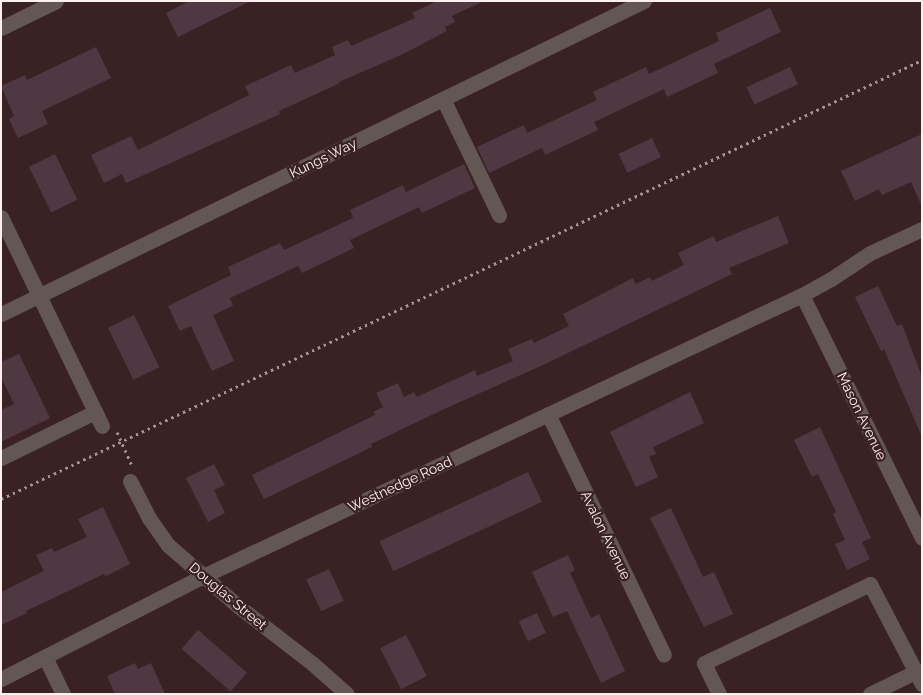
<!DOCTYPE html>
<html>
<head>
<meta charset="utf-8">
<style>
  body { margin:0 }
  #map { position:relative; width:923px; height:695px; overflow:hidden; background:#3a2224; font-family:Raleway,sans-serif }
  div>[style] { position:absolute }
  .building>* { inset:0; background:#4f3841; transform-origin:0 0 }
  .path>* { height:3px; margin-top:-1.5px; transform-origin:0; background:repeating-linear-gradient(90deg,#a59294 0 2.5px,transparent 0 6.5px) }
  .minor>* { height:15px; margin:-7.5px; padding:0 7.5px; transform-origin:7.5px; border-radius:7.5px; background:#635754 }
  span { translate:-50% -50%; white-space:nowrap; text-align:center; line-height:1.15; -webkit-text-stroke:4.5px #3a2224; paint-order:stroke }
  .street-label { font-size:14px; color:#fdeff0 }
  .frame { position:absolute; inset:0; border:2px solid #fdeff0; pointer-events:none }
</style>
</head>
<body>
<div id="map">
  <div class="building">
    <i style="clip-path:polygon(189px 1px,251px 1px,178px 37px,166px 13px)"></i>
    <i style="clip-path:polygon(437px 1px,484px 1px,452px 16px,455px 22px,445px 27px,447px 31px,401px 55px,339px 82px,340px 83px,279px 111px,280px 114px,126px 183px,122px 174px,104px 183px,91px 155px,131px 136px,138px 150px,249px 95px,245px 86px,291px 65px,295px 73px,335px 55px,332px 47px,348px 40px,351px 46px,415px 18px,412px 13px)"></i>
    <i style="clip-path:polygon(770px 8px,781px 32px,714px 64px,718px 73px,667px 97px,664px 89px,594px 122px,598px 130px,545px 155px,542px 148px,489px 173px,477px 147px,524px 125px,527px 133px,597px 100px,593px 92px,646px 67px,649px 74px,719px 41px,716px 33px)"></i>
    <i style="clip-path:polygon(96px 47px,111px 78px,42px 111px,48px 124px,18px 138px,9px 119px,14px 116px,1px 86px,25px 75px,27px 80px)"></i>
    <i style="left:790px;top:67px;width:19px;height:48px;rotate:65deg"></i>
    <i style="clip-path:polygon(922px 134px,922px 207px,911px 182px,882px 195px,879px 189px,855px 201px,841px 171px)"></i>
    <i style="left:652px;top:138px;width:21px;height:37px;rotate:65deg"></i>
    <i style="left:55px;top:154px;width:51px;height:29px;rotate:64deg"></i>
    <i style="clip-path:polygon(464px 164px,475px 188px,422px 213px,419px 207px,350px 240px,354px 248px,302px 273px,298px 266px,230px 298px,233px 306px,213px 315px,234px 361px,212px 371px,191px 326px,180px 331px,168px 306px,231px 275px,228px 267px,280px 243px,284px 250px,353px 218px,350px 210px,403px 185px,406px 192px)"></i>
    <i style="clip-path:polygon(778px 216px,789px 243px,729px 268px,732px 274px,543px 365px,442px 410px,371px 444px,372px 447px,264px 499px,252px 475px,375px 415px,373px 412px,383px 407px,376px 393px,398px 383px,404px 397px,414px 392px,417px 397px,475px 370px,477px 376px,513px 361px,508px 349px,532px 339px,534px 343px,569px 326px,563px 314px,633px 278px,636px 284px,650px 277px,652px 281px,684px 265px,678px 253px,714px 236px,716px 242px)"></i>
    <i style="clip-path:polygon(878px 286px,897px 326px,902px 324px,922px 377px,922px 437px,884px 349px,881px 351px,855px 297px)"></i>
    <i style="left:134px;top:315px;width:58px;height:29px;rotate:64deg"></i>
    <i style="clip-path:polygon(19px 354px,50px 418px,1px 442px,1px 410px,14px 404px,1px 377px,1px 362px)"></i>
    <i style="clip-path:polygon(690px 392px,704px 423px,653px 447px,656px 454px,649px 457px,658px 477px,636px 487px,610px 432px)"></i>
    <i style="clip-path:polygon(820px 427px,871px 538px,862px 542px,870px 559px,847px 570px,835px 544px,845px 540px,833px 514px,836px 512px,818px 474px,812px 477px,794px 440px)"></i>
    <i style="clip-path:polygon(214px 464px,225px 485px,214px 490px,225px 513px,208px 522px,186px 478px)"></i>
    <i style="left:528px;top:472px;width:33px;height:164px;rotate:65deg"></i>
    <i style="clip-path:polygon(103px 507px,130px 564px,106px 576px,104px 574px,26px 611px,27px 613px,1px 625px,1px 592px,44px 571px,36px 555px,52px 548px,54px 552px,87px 537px,78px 519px)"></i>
    <i style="clip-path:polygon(671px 508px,703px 577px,714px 572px,733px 614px,704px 627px,650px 518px)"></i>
    <i style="clip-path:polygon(568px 555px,575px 570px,570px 573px,591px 618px,599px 614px,625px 671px,601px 683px,567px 611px,553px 617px,532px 572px)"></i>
    <i style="left:329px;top:569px;width:35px;height:25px;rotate:65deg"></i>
    <i style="left:537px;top:613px;width:22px;height:20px;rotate:66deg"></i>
    <i style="left:198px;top:630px;width:65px;height:25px;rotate:41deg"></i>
    <i style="left:406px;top:635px;width:46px;height:29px;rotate:63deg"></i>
    <i style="clip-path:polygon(135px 663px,138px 669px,151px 663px,165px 694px,115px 694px,107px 676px)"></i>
  </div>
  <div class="path">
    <i style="left:117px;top:432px;width:36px;rotate:66deg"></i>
    <i style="left:1px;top:499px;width:1020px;rotate:-25.49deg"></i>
  </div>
  <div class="minor">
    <i style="left:1px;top:28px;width:61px;rotate:-26.1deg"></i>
    <i style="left:443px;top:99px;width:129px;rotate:64.2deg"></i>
    <i style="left:1px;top:217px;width:232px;rotate:64.2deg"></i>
    <i style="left:802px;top:295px;width:271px;rotate:63.7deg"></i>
    <i style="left:1px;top:314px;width:715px;rotate:-25.96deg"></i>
    <i style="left:548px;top:414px;width:267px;rotate:64.3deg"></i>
    <i style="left:1px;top:458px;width:105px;rotate:-26.1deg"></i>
    <i style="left:130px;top:481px;width:42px;rotate:62.8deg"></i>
    <i style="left:149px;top:518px;width:33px;rotate:55deg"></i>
    <i style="left:168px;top:545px;width:93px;rotate:41.1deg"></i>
    <i style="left:238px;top:606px;width:95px;rotate:37.7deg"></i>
    <i style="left:313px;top:664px;width:45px;rotate:41.4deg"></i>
    <i style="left:45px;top:657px;width:41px;rotate:64.1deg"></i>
    <i style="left:1px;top:679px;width:227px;rotate:-27deg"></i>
    <i style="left:203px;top:576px;width:662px;rotate:-25.13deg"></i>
    <i style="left:802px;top:295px;width:33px;rotate:-29deg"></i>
    <i style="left:831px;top:279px;width:47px;rotate:-33.7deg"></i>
    <i style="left:870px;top:253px;width:57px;rotate:-24.8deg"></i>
    <i style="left:719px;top:694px;width:34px;rotate:-116deg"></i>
    <i style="left:704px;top:663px;width:184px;rotate:-25.4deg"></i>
    <i style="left:870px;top:584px;width:113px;rotate:62.5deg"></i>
    <i style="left:870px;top:694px;width:50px;rotate:-26.1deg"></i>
  </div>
  <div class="street-label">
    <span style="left:323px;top:158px;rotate:-26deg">Kungs Way</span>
    <span style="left:862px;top:416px;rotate:64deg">Mason Avenue</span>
    <span style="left:400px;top:484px;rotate:-25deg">Westnedge Road</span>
    <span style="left:606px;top:535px;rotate:64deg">Avalon Avenue</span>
    <span style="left:228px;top:596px;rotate:40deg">Douglas Street</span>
  </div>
  <div class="frame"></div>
</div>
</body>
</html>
